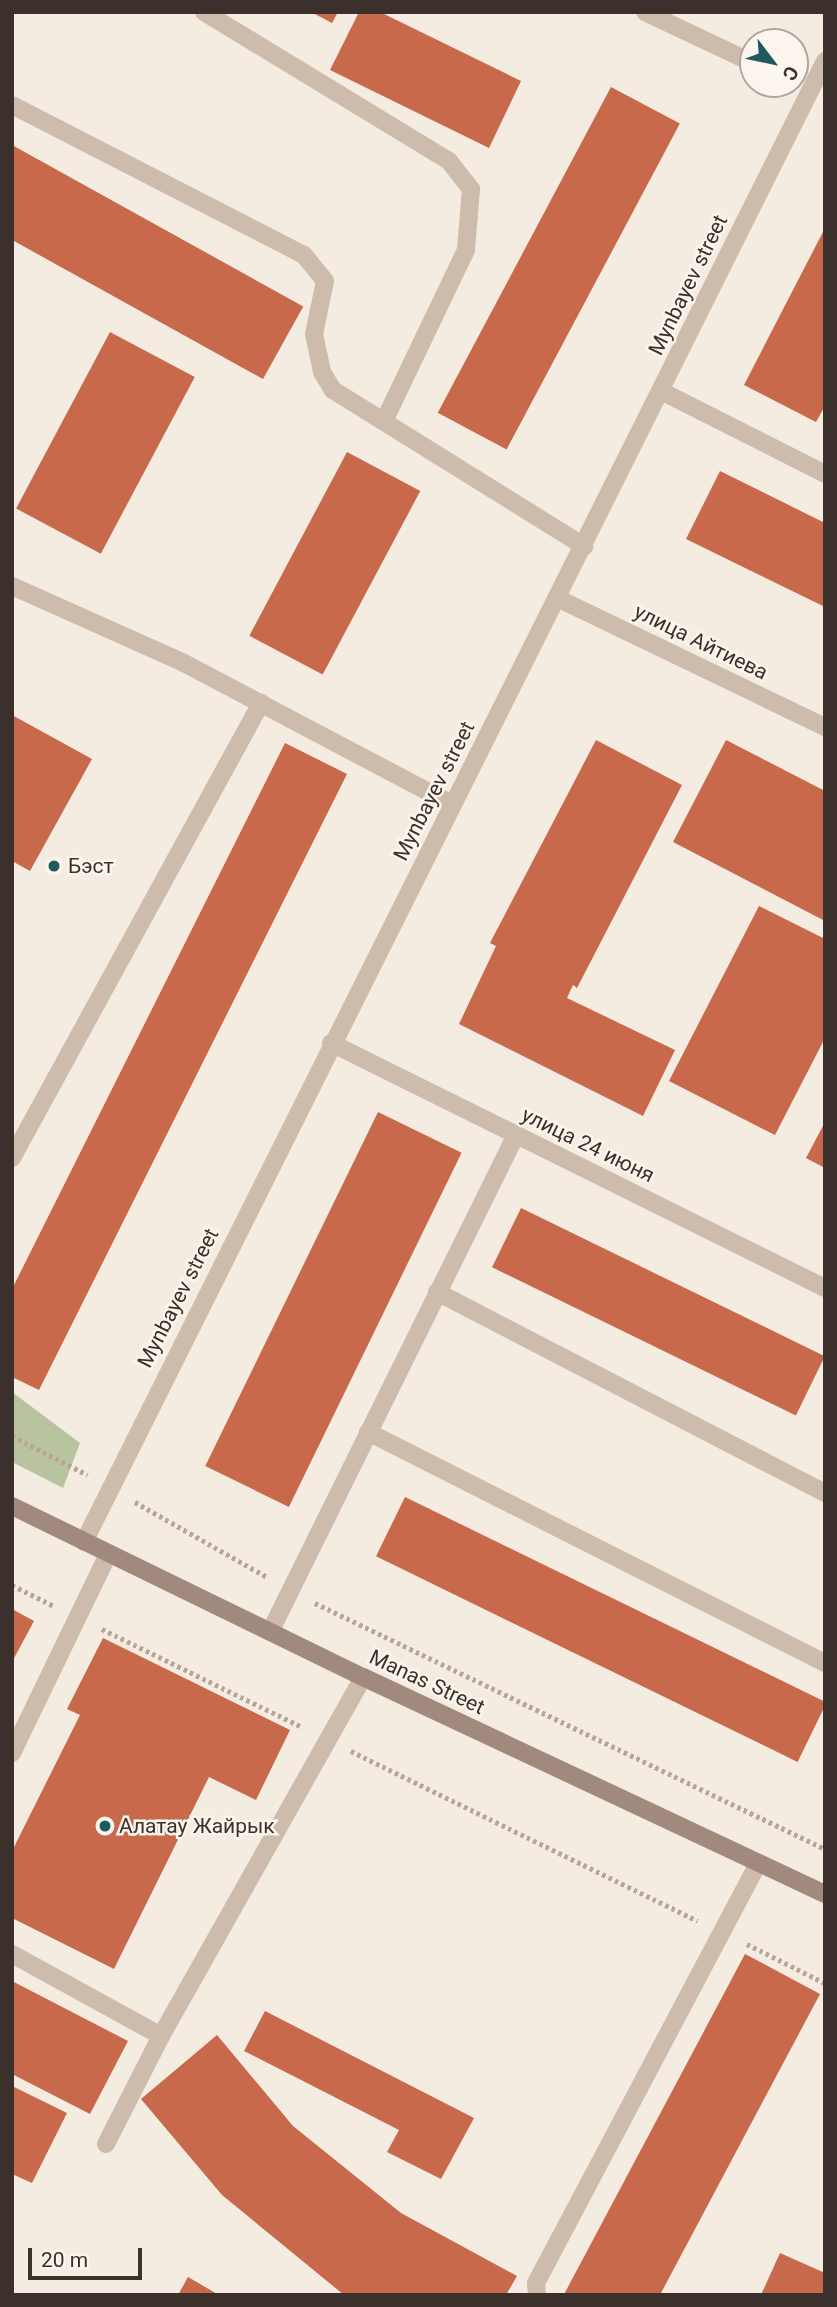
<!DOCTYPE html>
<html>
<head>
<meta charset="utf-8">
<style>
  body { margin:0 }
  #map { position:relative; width:837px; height:2307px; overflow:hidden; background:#f4ebe1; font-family:Roboto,sans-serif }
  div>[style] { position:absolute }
  .green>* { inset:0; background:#b8c4a0 }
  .building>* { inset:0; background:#c8694b; transform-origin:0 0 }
  .path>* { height:4.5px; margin-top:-2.25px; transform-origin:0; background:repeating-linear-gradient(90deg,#b9a596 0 3.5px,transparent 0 7px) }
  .lane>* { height:18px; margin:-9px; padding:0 9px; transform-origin:9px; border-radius:9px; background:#cdbbac }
  .street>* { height:18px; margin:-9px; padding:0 9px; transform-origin:9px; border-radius:9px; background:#cdbbac }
  .secondary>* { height:18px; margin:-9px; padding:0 9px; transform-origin:9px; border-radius:9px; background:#a18a7d }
  .dots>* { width:19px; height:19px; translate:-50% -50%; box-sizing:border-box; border:4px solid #fbf5ee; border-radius:50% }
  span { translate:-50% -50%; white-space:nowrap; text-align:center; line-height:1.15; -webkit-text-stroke:5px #fbf5ee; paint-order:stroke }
  .street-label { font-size:21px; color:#3b302b }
  .poi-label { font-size:21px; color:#3b302b }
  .left { translate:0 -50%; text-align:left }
  .frame { position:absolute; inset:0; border:14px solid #3b302b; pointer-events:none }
  .north { position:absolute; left:739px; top:28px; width:70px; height:70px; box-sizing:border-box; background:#fbf5ee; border:2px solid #aea6a0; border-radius:50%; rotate:122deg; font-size:19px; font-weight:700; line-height:28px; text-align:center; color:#3b302b }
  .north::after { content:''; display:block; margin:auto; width:24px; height:32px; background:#1f5a5e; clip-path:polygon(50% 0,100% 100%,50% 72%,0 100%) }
  .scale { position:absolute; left:28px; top:2248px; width:114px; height:32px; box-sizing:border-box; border:4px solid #3b302b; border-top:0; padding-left:9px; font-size:21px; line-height:24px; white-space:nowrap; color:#3b302b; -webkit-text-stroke:5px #fbf5ee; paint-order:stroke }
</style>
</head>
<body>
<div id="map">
  <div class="green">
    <i style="clip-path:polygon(12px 1392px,80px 1443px,63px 1488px,12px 1462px)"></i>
  </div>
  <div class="building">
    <i style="clip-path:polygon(311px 12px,338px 12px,332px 23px)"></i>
    <i style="clip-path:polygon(359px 12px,380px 12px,521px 81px,489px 148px,330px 70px)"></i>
    <i style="left:611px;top:87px;width:78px;height:369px;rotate:28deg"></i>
    <i style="left:12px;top:145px;width:333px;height:83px;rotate:29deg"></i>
    <i style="clip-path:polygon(825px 228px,825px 406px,816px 422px,744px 385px)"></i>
    <i style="left:110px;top:332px;width:96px;height:200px;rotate:28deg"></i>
    <i style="left:347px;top:452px;width:83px;height:208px;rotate:28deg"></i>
    <i style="clip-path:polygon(720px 471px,825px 523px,825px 607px,686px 539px)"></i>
    <i style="clip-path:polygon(12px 715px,92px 759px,30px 871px,12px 861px)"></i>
    <i style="clip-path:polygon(596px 740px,682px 785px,577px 988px,573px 985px,567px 998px,675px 1050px,643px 1116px,459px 1024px,496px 946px,490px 943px)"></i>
    <i style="clip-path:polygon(726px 740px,825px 791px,825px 921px,673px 842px)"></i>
    <i style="clip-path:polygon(285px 743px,347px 774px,39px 1390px,12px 1377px,12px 1289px)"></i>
    <i style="clip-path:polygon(759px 906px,825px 939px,825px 1038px,775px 1135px,669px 1081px)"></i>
    <i style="left:378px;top:1112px;width:93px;height:394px;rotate:26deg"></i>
    <i style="clip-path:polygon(825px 1122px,825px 1168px,806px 1158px)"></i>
    <i style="left:521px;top:1208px;width:338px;height:66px;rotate:26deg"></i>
    <i style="left:405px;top:1497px;width:469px;height:66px;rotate:26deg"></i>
    <i style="clip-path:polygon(12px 1609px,34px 1621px,12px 1662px)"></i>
    <i style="clip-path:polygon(103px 1638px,290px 1730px,256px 1800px,209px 1777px,114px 1969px,12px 1918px,12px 1851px,80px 1715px,67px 1709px)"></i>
    <i style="left:745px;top:1954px;width:85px;height:387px;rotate:28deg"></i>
    <i style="clip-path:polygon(12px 1981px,128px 2041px,90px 2114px,12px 2074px)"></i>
    <i style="clip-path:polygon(265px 2011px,474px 2118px,441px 2179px,387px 2152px,399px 2130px,244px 2051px)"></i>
    <i style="clip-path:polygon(217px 2035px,293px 2126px,401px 2213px,517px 2276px,506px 2295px,344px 2295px,222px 2195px,141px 2099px)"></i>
    <i style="clip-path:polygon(12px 2086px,67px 2113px,32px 2183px,12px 2174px)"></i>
    <i style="clip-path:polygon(780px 2253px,825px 2273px,825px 2295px,761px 2295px)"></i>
    <i style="clip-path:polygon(188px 2277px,219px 2295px,178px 2295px)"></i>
  </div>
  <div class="path">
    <i style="left:12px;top:1436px;width:85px;rotate:27.2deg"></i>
    <i style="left:135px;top:1502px;width:152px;rotate:29.6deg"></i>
    <i style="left:12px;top:1585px;width:47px;rotate:26.6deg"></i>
    <i style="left:315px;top:1603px;width:566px;rotate:25.75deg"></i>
    <i style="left:102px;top:1629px;width:223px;rotate:26.1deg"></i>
    <i style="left:351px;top:1751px;width:386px;rotate:26.1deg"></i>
    <i style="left:747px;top:1944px;width:87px;rotate:26.6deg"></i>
  </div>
  <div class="lane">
    <i style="left:204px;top:12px;width:287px;rotate:31.3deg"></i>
    <i style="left:449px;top:161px;width:36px;rotate:52deg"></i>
    <i style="left:471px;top:189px;width:61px;rotate:94.7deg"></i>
    <i style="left:466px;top:250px;width:190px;rotate:115.6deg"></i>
    <i style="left:12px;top:105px;width:328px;rotate:27.2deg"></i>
    <i style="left:304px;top:255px;width:33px;rotate:51deg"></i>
    <i style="left:325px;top:281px;width:54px;rotate:101.7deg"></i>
    <i style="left:314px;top:334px;width:39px;rotate:78deg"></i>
    <i style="left:322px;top:372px;width:21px;rotate:59deg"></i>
    <i style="left:333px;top:390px;width:296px;rotate:31.9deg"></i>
    <i style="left:661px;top:391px;width:184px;rotate:26.8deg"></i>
    <i style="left:12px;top:1158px;width:519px;rotate:-61.31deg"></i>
    <i style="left:437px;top:1292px;width:437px;rotate:27.4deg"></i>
    <i style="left:368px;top:1432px;width:512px;rotate:26.82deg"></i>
    <i style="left:270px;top:1632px;width:555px;rotate:-63.67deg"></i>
    <i style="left:12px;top:1753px;width:221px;rotate:-64.2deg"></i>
    <i style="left:12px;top:1954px;width:170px;rotate:28.8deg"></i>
    <i style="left:106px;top:2144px;width:121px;rotate:-63deg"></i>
    <i style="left:161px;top:2036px;width:412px;rotate:-60.6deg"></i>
    <i style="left:537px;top:2295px;width:12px;rotate:-95deg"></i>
    <i style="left:536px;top:2283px;width:475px;rotate:-62.1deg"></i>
  </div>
  <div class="street">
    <i style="left:645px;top:12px;width:119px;rotate:25.3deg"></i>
    <i style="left:12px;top:586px;width:188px;rotate:24.1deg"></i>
    <i style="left:184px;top:663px;width:304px;rotate:27.8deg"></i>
    <i style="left:557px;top:598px;width:297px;rotate:25.7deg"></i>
    <i style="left:331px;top:1043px;width:551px;rotate:26.38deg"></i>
    <i style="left:84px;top:1542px;width:1656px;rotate:-63.42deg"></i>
  </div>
  <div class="secondary">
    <i style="left:12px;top:1506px;width:390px;rotate:26deg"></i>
    <i style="left:363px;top:1677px;width:510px;rotate:25.16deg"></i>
  </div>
  <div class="dots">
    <i style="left:54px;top:866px;background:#1f5a5e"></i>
    <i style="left:105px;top:1826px;background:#1f5a5e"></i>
  </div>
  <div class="street-label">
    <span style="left:688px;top:285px;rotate:-64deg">Mynbayev street</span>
    <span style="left:701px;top:642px;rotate:26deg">улица Айтиева</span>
    <span style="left:434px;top:791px;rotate:-63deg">Mynbayev street</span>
    <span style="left:588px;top:1145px;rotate:26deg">улица 24 июня</span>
    <span style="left:178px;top:1298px;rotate:-63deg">Mynbayev street</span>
    <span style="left:427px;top:1682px;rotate:25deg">Manas Street</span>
  </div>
  <div class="poi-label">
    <span class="left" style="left:68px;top:866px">Бэст</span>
    <span class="left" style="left:119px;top:1826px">Алатау Жайрык</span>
  </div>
  <div class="frame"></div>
  <div class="north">С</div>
  <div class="scale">20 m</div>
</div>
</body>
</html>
